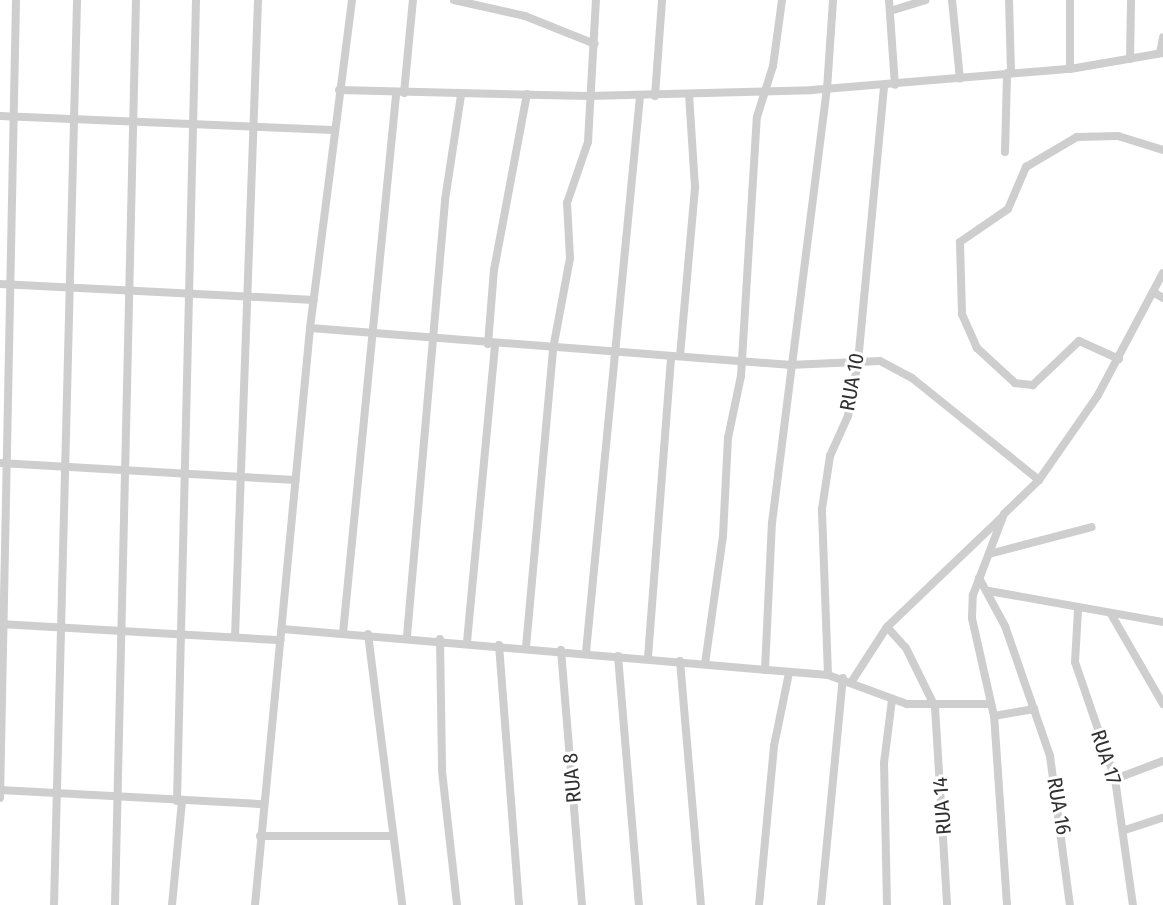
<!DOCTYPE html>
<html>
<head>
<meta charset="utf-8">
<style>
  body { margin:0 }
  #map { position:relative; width:1163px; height:905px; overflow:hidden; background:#fff; font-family:"Fira Sans Condensed",sans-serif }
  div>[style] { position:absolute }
  .minor>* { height:8px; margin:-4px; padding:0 4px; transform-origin:4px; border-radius:4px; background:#cecece }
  span { translate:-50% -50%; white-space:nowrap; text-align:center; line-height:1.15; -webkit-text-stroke:6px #fff; paint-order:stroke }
  .street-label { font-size:21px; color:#313131 }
</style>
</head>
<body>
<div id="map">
  <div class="minor">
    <i style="left:454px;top:0;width:73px;rotate:12.7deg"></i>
    <i style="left:525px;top:16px;width:75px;rotate:21.8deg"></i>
    <i style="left:889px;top:0;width:85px;rotate:86deg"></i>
    <i style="left:952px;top:0;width:79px;rotate:84.2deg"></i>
    <i style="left:1009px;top:0;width:73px;rotate:88.4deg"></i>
    <i style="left:890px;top:11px;width:37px;rotate:-17deg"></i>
    <i style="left:1160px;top:53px;width:16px;rotate:-79deg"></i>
    <i style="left:1130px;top:59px;width:59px;rotate:-89deg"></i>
    <i style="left:1070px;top:69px;width:69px;rotate:-90deg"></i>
    <i style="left:339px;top:90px;width:249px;rotate:1.4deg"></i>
    <i style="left:588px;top:96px;width:224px;rotate:-1.5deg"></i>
    <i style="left:812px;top:90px;width:259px;rotate:-4.7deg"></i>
    <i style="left:1070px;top:69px;width:94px;rotate:-9.8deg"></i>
    <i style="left:404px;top:93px;width:93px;rotate:-84.5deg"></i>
    <i style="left:655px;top:96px;width:96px;rotate:-85.8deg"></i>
    <i style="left:0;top:116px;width:333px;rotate:2.4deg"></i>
    <i style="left:1005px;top:152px;width:79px;rotate:-88.5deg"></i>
    <i style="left:0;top:284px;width:314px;rotate:2.9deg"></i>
    <i style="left:1153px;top:292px;width:12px;rotate:31deg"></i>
    <i style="left:310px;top:328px;width:480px;rotate:4.4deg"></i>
    <i style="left:789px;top:365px;width:91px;rotate:-2.5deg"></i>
    <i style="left:880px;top:361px;width:36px;rotate:28deg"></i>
    <i style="left:912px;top:378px;width:163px;rotate:38.8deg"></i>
    <i style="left:488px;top:344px;width:74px;rotate:-85.4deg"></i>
    <i style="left:494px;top:270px;width:179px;rotate:-79.4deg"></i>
    <i style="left:680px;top:356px;width:170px;rotate:-84.9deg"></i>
    <i style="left:695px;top:187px;width:92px;rotate:-93.7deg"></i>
    <i style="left:1119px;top:359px;width:44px;rotate:-155.8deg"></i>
    <i style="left:1079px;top:341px;width:64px;rotate:136.3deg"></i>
    <i style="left:1033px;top:385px;width:18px;rotate:-174deg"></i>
    <i style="left:1015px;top:383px;width:52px;rotate:-137.4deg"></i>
    <i style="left:977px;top:348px;width:37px;rotate:-114deg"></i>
    <i style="left:962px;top:314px;width:72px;rotate:-91.6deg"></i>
    <i style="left:960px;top:242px;width:58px;rotate:-34.5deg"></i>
    <i style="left:1008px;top:209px;width:46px;rotate:-66.8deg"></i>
    <i style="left:1026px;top:167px;width:59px;rotate:-30.5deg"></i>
    <i style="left:1077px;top:137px;width:41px;rotate:-1.4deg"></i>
    <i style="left:1118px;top:136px;width:47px;rotate:17.3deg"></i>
    <i style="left:0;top:463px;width:296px;rotate:3.3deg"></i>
    <i style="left:989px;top:554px;width:106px;rotate:-14.7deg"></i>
    <i style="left:979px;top:578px;width:55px;rotate:61.6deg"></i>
    <i style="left:1005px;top:626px;width:138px;rotate:70.9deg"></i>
    <i style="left:1050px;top:756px;width:150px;rotate:82.4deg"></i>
    <i style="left:989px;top:591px;width:177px;rotate:10.1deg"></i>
    <i style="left:1078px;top:610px;width:52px;rotate:93.3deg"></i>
    <i style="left:1075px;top:662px;width:124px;rotate:71.1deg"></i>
    <i style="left:1115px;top:779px;width:127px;rotate:81.9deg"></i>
    <i style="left:1111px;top:614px;width:104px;rotate:60deg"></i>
    <i style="left:0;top:624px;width:281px;rotate:3.3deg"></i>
    <i style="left:887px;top:627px;width:28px;rotate:48deg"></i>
    <i style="left:906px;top:648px;width:66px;rotate:63.8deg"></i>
    <i style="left:935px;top:707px;width:198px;rotate:86.5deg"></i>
    <i style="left:282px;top:629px;width:548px;rotate:4.82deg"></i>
    <i style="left:828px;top:675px;width:84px;rotate:20.2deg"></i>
    <i style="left:907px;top:704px;width:84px"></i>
    <i style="left:343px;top:633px;width:541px;rotate:-84.37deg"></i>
    <i style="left:368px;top:634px;width:273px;rotate:82.8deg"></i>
    <i style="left:407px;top:636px;width:438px;rotate:-85deg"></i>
    <i style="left:445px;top:200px;width:105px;rotate:-81.3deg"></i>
    <i style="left:235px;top:637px;width:637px;rotate:-87.93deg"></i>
    <i style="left:440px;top:639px;width:132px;rotate:89.1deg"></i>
    <i style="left:442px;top:771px;width:135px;rotate:83.6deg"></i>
    <i style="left:467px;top:642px;width:298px;rotate:-84.6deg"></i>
    <i style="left:499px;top:645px;width:261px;rotate:85.6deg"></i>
    <i style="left:526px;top:647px;width:299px;rotate:-84.8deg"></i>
    <i style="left:553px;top:349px;width:93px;rotate:-79.4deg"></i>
    <i style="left:570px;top:258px;width:55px;rotate:-93.1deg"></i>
    <i style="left:567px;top:203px;width:65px;rotate:-71deg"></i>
    <i style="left:588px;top:142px;width:142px;rotate:-86.8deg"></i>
    <i style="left:561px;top:650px;width:256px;rotate:85.3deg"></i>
    <i style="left:586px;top:652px;width:559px;rotate:-84.45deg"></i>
    <i style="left:618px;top:656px;width:250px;rotate:85.2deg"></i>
    <i style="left:648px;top:657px;width:301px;rotate:-85.6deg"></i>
    <i style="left:680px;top:661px;width:245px;rotate:85.1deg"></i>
    <i style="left:705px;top:664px;width:129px;rotate:-82deg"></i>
    <i style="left:723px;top:536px;width:98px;rotate:-87.1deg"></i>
    <i style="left:728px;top:438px;width:63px;rotate:-78.2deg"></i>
    <i style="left:741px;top:376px;width:259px;rotate:-86.5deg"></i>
    <i style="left:757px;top:117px;width:53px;rotate:-72.6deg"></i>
    <i style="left:773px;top:66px;width:67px;rotate:-82.2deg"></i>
    <i style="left:765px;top:670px;width:147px;rotate:-87.3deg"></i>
    <i style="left:772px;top:523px;width:437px;rotate:-82.8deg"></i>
    <i style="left:827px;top:89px;width:89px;rotate:-86.1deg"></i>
    <i style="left:828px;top:675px;width:166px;rotate:-92.1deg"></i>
    <i style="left:822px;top:509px;width:54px;rotate:-81.4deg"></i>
    <i style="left:830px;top:456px;width:44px;rotate:-65.8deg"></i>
    <i style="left:848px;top:416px;width:55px;rotate:-79.5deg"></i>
    <i style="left:858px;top:362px;width:277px;rotate:-84.6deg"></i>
    <i style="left:852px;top:681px;width:64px;rotate:-57.1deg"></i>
    <i style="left:887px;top:627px;width:159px;rotate:-43.7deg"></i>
    <i style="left:994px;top:716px;width:41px;rotate:-9.9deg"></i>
    <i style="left:1115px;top:779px;width:51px;rotate:-20.6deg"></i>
    <i style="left:0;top:790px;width:262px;rotate:3.1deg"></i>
    <i style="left:0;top:798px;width:798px;rotate:-88.85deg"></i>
    <i style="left:177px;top:801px;width:801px;rotate:-88.64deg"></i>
    <i style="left:1125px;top:830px;width:40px;rotate:-18deg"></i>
    <i style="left:260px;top:836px;width:133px"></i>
    <i style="left:54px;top:905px;width:905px;rotate:-88.54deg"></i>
    <i style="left:115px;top:905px;width:905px;rotate:-88.67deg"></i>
    <i style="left:172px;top:905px;width:104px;rotate:-84.5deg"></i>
    <i style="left:255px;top:905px;width:580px;rotate:-84.55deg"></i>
    <i style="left:310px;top:328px;width:331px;rotate:-82.7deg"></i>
    <i style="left:759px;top:905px;width:160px;rotate:-84.6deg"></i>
    <i style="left:774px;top:746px;width:75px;rotate:-78.4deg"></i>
    <i style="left:821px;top:905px;width:228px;rotate:-84.5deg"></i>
    <i style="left:887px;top:905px;width:142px;rotate:-91.2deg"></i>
    <i style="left:884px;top:763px;width:64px;rotate:-82.8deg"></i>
    <i style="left:1007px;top:905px;width:189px;rotate:-93.9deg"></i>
    <i style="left:994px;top:716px;width:100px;rotate:-102.7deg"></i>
    <i style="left:972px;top:618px;width:23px;rotate:-88deg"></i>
    <i style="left:973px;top:595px;width:87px;rotate:-69.1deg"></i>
    <i style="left:1004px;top:514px;width:49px;rotate:-44.2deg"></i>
    <i style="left:1039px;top:480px;width:103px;rotate:-55.2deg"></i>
    <i style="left:1098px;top:395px;width:138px;rotate:-62deg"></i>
  </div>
  <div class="street-label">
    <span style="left:852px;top:382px;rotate:-80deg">RUA 10</span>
    <span style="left:1106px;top:757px;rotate:72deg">RUA 17</span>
    <span style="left:572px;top:778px;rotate:-95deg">RUA 8</span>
    <span style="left:942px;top:806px;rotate:-94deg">RUA 14</span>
    <span style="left:1059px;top:806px;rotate:80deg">RUA 16</span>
  </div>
</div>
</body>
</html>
